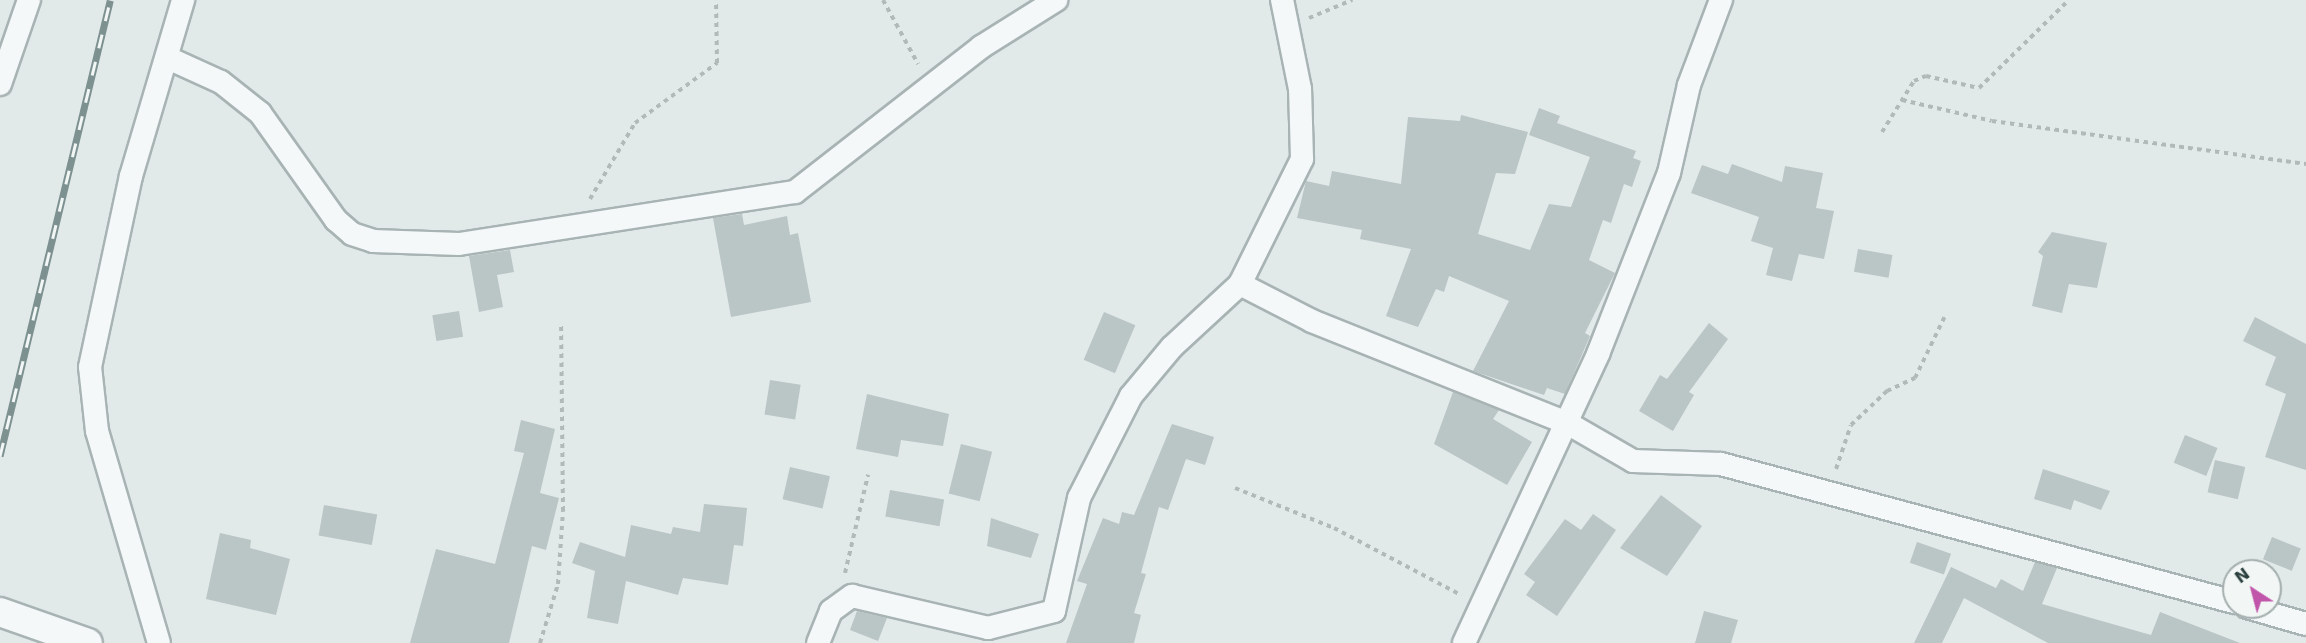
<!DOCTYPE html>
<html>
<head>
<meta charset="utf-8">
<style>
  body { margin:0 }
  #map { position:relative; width:2306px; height:643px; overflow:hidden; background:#e2e9e9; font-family:"DejaVu Sans",sans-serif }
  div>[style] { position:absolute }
  .building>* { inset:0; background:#bac5c5; transform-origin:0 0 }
  .path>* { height:4px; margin-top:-2px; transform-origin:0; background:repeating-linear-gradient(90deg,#b1b9b9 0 4.5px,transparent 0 9px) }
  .roads { filter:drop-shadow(2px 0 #a8b3b3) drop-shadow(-2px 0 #a8b3b3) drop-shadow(0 2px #a8b3b3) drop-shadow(0 -2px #a8b3b3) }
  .minor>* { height:22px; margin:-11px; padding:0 11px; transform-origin:11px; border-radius:11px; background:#f5f8f8 }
  .tertiary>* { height:28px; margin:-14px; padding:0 14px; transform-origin:14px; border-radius:14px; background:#f5f8f8 }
  .rail>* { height:7px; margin-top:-3.5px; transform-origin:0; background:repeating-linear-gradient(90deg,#f2f7f6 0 14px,#7d9191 0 28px); box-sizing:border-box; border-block:2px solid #7d9191 }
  span { translate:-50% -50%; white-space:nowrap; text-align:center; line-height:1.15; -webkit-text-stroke:6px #f2f7f6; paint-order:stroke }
  .north { position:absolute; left:2222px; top:559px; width:60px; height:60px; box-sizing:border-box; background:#f2f7f6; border:2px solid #a3aead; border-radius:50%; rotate:324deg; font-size:16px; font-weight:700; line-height:24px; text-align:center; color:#2c403f }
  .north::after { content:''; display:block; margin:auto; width:21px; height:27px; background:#c155aa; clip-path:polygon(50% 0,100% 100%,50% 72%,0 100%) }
</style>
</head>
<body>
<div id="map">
  <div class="building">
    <i style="clip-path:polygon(1539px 108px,1560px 116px,1557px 123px,1636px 151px,1633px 158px,1641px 161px,1632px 187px,1624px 184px,1611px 223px,1603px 220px,1589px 260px,1615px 273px,1585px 333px,1590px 336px,1565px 394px,1547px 388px,1544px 395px,1473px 371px,1509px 301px,1449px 276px,1444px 292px,1436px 289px,1418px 327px,1386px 316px,1411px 249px,1360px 239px,1362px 230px,1297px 218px,1306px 181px,1329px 186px,1332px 171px,1401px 184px,1408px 117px,1460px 121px,1461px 115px,1528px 132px,1515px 174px,1496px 173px,1478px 234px,1530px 250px,1549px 204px,1571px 207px,1590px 157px,1529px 135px)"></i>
    <i style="clip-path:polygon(1732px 164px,1782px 182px,1785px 166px,1823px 173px,1816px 208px,1834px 211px,1824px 259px,1799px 254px,1792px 281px,1766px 275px,1773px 248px,1751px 241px,1759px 217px,1691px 193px,1702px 165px,1728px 174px)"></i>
    <i style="clip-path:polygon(742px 214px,744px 225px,787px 216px,790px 235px,798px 233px,811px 302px,731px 317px,713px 218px)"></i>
    <i style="clip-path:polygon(2052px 232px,2107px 243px,2097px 288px,2069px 284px,2062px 313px,2032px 306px,2043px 256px,2038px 252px)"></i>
    <i style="left:1858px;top:249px;width:35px;height:23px;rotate:10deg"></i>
    <i style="clip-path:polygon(510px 250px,514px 272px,497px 275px,503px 307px,479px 312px,469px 256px)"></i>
    <i style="left:459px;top:311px;width:26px;height:27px;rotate:81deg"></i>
    <i style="left:1104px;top:312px;width:34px;height:52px;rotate:23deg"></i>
    <i style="clip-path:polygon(2255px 317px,2306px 344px,2306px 470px,2265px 457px,2286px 394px,2265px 385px,2276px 357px,2243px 341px)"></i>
    <i style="clip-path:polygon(1709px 323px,1728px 339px,1689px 392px,1694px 395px,1673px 431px,1639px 411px,1660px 375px,1667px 379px)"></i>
    <i style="left:770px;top:380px;width:31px;height:35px;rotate:9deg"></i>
    <i style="clip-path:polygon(1453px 392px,1499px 410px,1493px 419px,1532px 442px,1507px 485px,1434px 444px)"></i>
    <i style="clip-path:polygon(867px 394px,949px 414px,943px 446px,901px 440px,898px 457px,856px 449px)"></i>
    <i style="clip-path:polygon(521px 420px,555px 429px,540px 493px,559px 498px,546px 550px,532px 546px,509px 643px,410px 643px,436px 549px,495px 564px,524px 453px,514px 451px)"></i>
    <i style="clip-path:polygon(1172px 424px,1214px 437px,1205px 465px,1186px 459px,1168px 510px,1159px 507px,1141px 573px,1146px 574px,1134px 613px,1141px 615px,1134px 643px,1066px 643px,1087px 584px,1077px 581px,1103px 518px,1119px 524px,1122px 512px,1134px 515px)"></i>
    <i style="left:2185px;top:435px;width:35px;height:30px;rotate:22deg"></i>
    <i style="left:961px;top:444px;width:32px;height:51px;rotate:14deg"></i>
    <i style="left:2215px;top:460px;width:31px;height:33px;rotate:13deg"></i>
    <i style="left:790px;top:467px;width:41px;height:33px;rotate:13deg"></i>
    <i style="clip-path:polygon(2043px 469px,2110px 491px,2101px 510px,2074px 500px,2071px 510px,2034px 499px)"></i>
    <i style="left:890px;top:490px;width:55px;height:27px;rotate:10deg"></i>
    <i style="clip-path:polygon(1661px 495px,1702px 526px,1667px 576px,1620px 548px)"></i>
    <i style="clip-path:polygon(704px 504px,747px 508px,743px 546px,734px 545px,728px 585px,683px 578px,678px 595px,626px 581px,618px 624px,587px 618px,595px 571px,572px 563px,580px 542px,625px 557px,631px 525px,671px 534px,673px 527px,700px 532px)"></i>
    <i style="left:324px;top:505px;width:54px;height:31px;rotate:10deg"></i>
    <i style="clip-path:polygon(1593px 514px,1616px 530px,1557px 616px,1526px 595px,1535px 582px,1524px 574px,1565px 519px,1581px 530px)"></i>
    <i style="clip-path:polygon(991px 518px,1039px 534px,1031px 558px,987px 546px)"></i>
    <i style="clip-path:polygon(220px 533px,251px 540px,250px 548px,290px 559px,276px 615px,206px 599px)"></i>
    <i style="left:2272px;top:537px;width:31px;height:24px;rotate:22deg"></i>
    <i style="left:1917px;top:542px;width:36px;height:22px;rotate:19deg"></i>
    <i style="clip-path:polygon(2035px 562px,2057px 568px,2042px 604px,2151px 635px,2160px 612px,2240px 643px,2048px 643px,1964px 598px,1942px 643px,1914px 643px,1951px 567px,1996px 588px,2001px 579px,2023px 591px)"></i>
    <i style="clip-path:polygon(857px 611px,887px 618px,878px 641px,850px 630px)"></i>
    <i style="clip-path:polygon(1704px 611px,1738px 620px,1731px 643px,1695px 643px)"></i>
  </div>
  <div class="path">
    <i style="left:883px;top:0;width:73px;rotate:61.3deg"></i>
    <i style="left:1309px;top:18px;width:47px;rotate:-22.7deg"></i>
    <i style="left:1902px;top:100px;width:92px;rotate:13.1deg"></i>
    <i style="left:1992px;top:121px;width:317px;rotate:7.8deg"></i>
    <i style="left:1882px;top:132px;width:60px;rotate:-57.9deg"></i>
    <i style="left:1914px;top:81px;width:13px;rotate:-23deg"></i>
    <i style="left:1926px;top:76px;width:54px;rotate:12.8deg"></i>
    <i style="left:1979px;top:88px;width:126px;rotate:-44.4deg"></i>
    <i style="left:590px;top:199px;width:88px;rotate:-59.4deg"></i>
    <i style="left:635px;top:123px;width:102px;rotate:-36.2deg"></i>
    <i style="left:717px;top:63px;width:63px;rotate:-90.9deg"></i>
    <i style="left:1836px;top:469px;width:46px;rotate:-71.2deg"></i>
    <i style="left:1851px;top:425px;width:50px;rotate:-43.4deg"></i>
    <i style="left:1887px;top:391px;width:31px;rotate:-25deg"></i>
    <i style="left:1915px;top:378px;width:71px;rotate:-64.2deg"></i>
    <i style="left:1235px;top:488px;width:107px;rotate:22deg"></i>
    <i style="left:1334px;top:528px;width:144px;rotate:27.8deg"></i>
    <i style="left:845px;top:573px;width:101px;rotate:-76.8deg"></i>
    <i style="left:540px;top:643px;width:62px;rotate:-73deg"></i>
    <i style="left:558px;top:584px;width:73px;rotate:-86.1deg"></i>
    <i style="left:563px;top:511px;width:188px;rotate:-90.6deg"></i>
  </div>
  <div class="roads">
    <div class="minor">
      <i style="left:168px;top:58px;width:58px;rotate:24.4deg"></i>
      <i style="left:221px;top:82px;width:50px;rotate:38.5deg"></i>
      <i style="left:260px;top:113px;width:131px;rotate:54.6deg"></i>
      <i style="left:336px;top:220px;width:21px;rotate:41deg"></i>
      <i style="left:352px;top:234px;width:22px;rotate:18deg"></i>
      <i style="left:373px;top:241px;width:86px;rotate:2deg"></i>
      <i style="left:459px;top:244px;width:340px;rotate:-8.8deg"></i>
      <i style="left:795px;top:192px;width:236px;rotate:-37.9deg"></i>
      <i style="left:981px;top:47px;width:89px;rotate:-32.1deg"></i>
      <i style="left:0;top:84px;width:89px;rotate:-71deg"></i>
      <i style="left:1240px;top:284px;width:81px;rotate:27.2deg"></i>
      <i style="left:1312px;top:321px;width:277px;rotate:21.8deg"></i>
      <i style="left:1569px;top:424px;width:74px;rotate:30deg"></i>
      <i style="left:1633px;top:461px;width:88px;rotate:2deg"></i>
      <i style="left:1721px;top:464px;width:531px;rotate:15.06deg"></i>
      <i style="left:2247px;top:607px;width:61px;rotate:16.1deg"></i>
      <i style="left:159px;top:643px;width:221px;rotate:-106.3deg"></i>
      <i style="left:97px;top:431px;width:64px;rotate:-96.2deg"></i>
      <i style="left:90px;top:367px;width:195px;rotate:-77.9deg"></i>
      <i style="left:131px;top:176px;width:184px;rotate:-73.5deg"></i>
      <i style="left:818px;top:643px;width:35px;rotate:-68deg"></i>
      <i style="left:831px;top:611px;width:26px;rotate:-36deg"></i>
      <i style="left:852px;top:596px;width:140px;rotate:13.2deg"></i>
      <i style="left:988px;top:628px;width:68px;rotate:-14.4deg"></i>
      <i style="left:1054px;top:611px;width:116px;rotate:-77.5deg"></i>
      <i style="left:1079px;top:498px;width:114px;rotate:-63deg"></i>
      <i style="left:1131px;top:396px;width:64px;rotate:-50.1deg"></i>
      <i style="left:1172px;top:347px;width:93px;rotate:-42.8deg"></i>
      <i style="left:1240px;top:284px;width:140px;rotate:-63.6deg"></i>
      <i style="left:1302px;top:159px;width:70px;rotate:-91.6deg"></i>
      <i style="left:1300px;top:89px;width:91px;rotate:-101.4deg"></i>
      <i style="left:1464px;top:643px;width:319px;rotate:-65.1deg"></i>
      <i style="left:1598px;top:354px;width:194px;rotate:-68.6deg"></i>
      <i style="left:1669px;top:173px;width:90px;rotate:-77.2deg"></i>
      <i style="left:1689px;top:85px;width:91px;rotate:-69.4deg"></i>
    </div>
    <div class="tertiary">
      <i style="left:0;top:612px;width:93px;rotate:19.4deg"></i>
    </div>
  </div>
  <div class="rail">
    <i style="left:0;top:456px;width:469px;rotate:-76.4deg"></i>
  </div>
  <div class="north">N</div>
</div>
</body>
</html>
